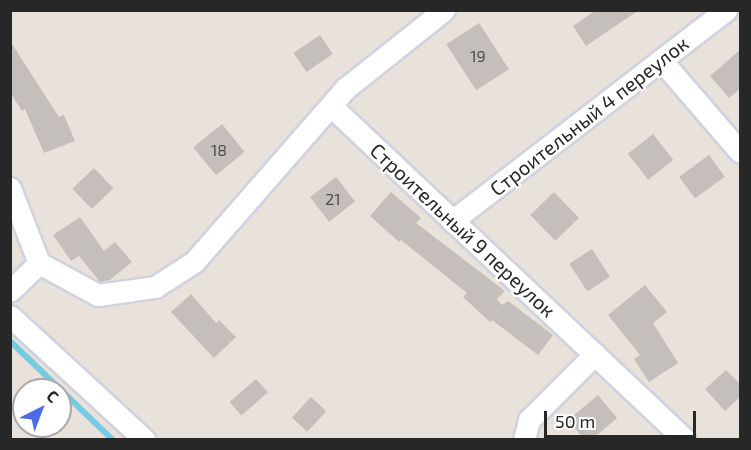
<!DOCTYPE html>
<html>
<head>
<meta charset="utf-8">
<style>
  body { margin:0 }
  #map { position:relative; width:751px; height:450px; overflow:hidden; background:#e9e2da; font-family:"Exo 2",sans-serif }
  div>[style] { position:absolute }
  .stream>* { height:6px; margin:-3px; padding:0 3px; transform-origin:3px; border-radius:3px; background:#76cae2 }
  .building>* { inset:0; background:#c4bfba; transform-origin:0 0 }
  .roads { filter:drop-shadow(2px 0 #d0d3df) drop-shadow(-2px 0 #d0d3df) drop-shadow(0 2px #d0d3df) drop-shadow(0 -2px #d0d3df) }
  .street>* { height:21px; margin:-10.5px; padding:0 10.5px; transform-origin:10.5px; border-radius:10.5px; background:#fff }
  span { translate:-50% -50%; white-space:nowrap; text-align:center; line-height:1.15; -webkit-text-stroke:4.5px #fff; paint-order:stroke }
  .number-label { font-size:16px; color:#4e4d4c }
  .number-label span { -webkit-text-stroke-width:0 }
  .street-label { font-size:20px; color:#272727 }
  .frame { position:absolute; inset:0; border:12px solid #272727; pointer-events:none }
  .north { position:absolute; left:12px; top:378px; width:60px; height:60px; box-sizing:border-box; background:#fff; border:2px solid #a9a9a9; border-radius:50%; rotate:42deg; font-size:16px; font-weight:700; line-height:24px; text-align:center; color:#272727 }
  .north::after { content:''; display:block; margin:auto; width:21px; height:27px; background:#486de7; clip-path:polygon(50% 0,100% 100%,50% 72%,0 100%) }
  .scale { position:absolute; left:544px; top:411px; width:152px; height:27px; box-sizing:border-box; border:3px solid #272727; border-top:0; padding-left:8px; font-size:18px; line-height:21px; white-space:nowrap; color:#272727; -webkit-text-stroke:4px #fff; paint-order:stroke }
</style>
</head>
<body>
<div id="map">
  <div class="stream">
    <i style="left:10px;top:341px;width:143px;rotate:43.9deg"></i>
  </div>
  <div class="building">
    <i style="clip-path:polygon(596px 10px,639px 10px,586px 46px,573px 26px)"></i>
    <i style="left:479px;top:23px;width:55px;height:39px;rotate:57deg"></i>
    <i style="left:320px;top:35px;width:23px;height:32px;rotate:56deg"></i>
    <i style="clip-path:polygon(10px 41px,59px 117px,64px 115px,75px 141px,44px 153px,25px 109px,22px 111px,10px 92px)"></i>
    <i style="clip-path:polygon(741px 49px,741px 88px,729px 98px,710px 76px)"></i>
    <i style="left:222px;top:124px;width:36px;height:37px;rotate:51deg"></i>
    <i style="left:653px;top:134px;width:33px;height:32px;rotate:52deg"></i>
    <i style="left:709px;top:155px;width:27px;height:37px;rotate:54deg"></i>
    <i style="left:94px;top:168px;width:28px;height:30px;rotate:46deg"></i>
    <i style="left:336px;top:177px;width:31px;height:33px;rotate:52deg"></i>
    <i style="clip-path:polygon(391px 192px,421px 218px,416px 223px,505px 291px,497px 299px,502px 305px,508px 301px,553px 335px,538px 355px,492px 320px,490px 322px,463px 297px,467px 293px,401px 240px,399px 242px,370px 216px)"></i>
    <i style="left:554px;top:192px;width:36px;height:33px;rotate:46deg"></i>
    <i style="clip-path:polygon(80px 217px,104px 251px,115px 242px,132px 262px,110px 280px,100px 282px,79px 256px,71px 261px,53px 235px)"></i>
    <i style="left:592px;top:249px;width:33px;height:27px;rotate:57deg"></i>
    <i style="clip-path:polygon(645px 285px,667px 312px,653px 323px,678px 363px,649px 382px,634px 359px,640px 355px,608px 315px)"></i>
    <i style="clip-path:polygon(191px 294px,216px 323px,219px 320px,236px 337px,214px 358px,171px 312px)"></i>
    <i style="clip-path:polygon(726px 370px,741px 385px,741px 396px,725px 411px,705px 389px)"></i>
    <i style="left:256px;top:379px;width:18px;height:35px;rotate:49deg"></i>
    <i style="clip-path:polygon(598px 395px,617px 418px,591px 440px,585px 440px,568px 420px)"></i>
    <i style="left:311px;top:397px;width:21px;height:28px;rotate:43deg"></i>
  </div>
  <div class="roads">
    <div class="street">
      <i style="left:661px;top:60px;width:121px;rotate:49.3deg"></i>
      <i style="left:331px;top:106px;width:487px;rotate:43.3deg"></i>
      <i style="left:10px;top:188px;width:80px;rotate:68.9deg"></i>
      <i style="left:39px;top:263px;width:40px;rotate:136deg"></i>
      <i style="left:452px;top:221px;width:346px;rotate:-37.6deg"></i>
      <i style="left:39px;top:263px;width:67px;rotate:28.5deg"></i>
      <i style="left:98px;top:295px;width:58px;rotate:-8deg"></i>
      <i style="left:155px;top:287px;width:46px;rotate:-32.7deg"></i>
      <i style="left:194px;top:262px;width:231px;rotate:-48.9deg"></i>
      <i style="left:346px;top:88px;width:125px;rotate:-38.5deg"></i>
      <i style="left:10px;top:316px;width:183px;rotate:42.6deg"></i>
      <i style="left:524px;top:440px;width:21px;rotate:-76deg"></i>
      <i style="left:529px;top:420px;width:93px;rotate:-45deg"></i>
    </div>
  </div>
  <div class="number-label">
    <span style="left:478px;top:56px">19</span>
    <span style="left:219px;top:150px">18</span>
    <span style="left:333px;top:199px">21</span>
  </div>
  <div class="street-label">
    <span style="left:589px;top:116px;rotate:-38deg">Строительный 4 переулок</span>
    <span style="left:463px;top:230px;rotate:43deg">Строительный 9 переулок</span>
  </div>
  <div class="frame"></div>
  <div class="north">С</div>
  <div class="scale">50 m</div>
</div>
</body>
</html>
